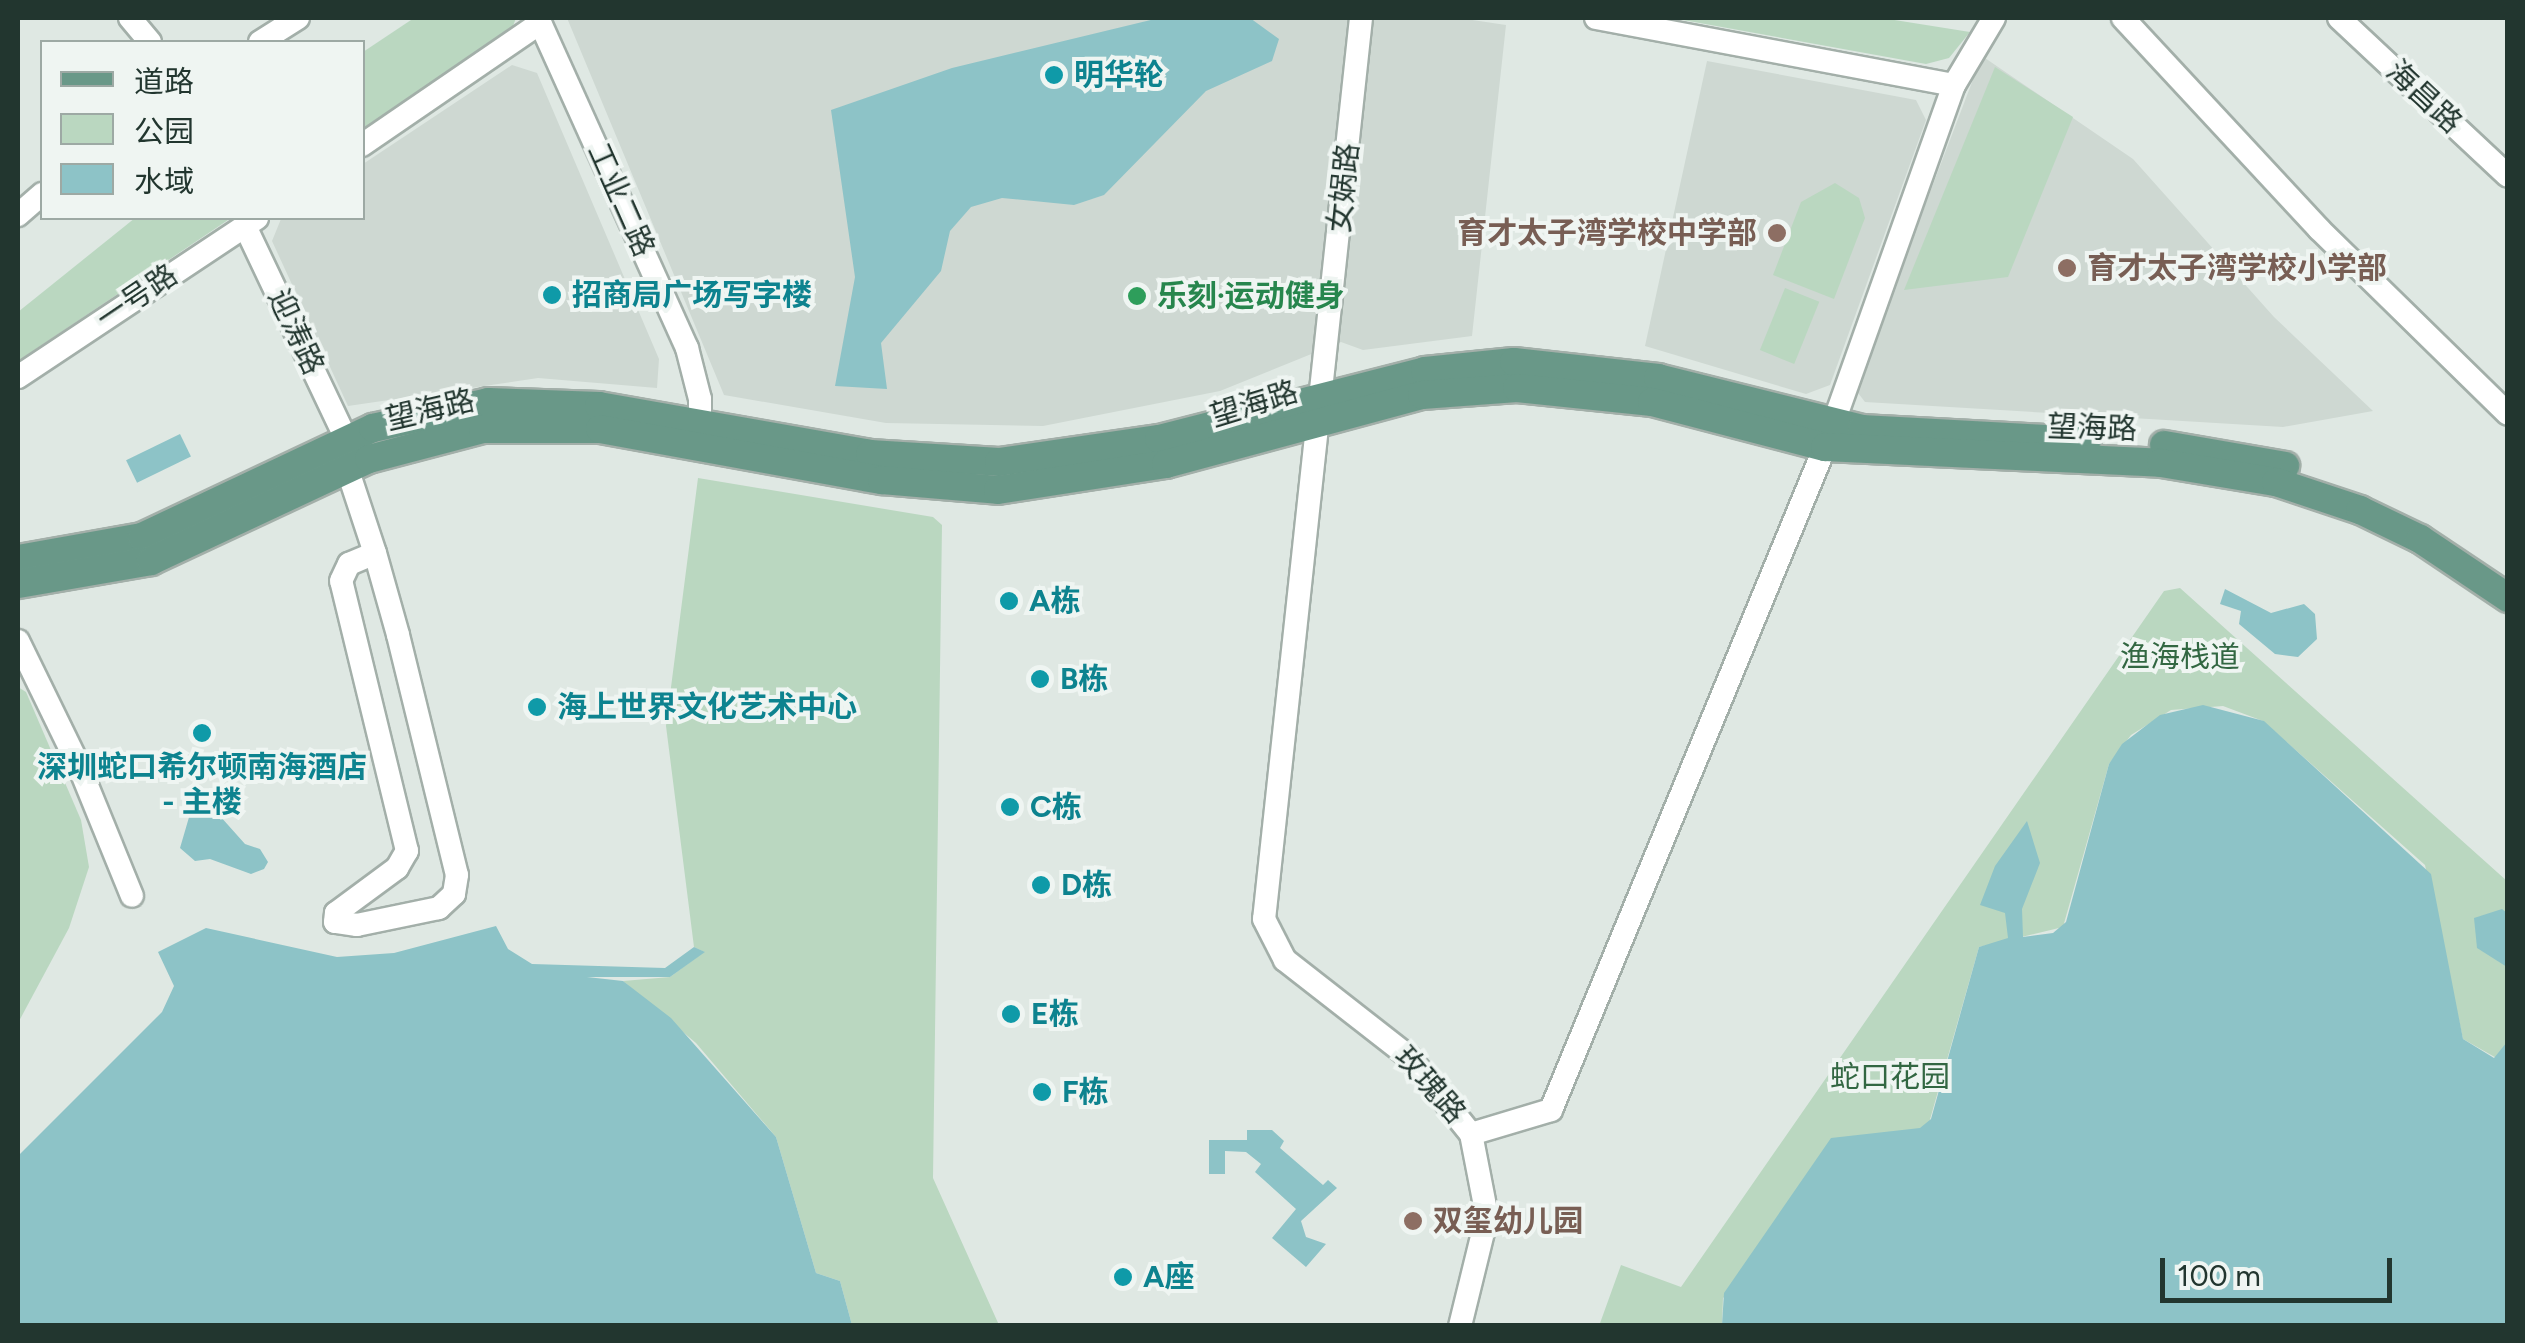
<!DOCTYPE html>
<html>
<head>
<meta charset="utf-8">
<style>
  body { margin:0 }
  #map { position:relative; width:2525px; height:1343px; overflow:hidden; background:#dfe8e3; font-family:Figtree,"Noto Sans SC",sans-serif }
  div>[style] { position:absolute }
  .built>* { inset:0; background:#ced8d2 }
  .green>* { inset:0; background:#bad7c0; transform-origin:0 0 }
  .water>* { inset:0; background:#8dc3c7; transform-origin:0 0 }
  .roads { filter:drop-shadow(2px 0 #a3afa9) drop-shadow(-2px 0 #a3afa9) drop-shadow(0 2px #a3afa9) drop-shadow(0 -2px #a3afa9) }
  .minor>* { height:22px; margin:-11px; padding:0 11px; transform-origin:11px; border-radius:11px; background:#fff }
  .major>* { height:28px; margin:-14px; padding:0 14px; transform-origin:14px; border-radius:14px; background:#699888 }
  .dots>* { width:28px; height:28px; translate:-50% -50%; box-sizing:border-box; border:5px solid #eff5f2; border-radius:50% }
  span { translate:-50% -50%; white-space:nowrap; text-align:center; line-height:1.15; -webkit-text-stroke:8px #eff5f2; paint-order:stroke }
  .culture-label { font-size:30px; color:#0d838f; font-weight:700 }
  .left { translate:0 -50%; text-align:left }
  .street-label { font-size:30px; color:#22362f }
  .education-label { font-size:30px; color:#785e54; font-weight:700 }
  .right { translate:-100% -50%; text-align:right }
  .leisure-label { font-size:30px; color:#27864d; font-weight:700 }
  .park-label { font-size:30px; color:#326742 }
  .frame { position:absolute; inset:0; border:20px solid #22362f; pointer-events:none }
  .legend { position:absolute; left:40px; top:40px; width:325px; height:180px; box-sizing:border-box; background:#eff5f2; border:2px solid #9da9a4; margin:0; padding:12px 18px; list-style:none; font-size:30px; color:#22362f }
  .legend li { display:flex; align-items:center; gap:20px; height:50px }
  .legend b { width:50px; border:2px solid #9da9a4 }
  .scale { position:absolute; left:2160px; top:1258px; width:232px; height:45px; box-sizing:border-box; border:5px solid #22362f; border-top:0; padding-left:12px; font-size:30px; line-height:35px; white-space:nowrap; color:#22362f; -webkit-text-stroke:8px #eff5f2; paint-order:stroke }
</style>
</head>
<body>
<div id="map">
  <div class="built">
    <i style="clip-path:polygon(567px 18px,1459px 18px,1506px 25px,1472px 336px,1363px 350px,1341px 342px,1220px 391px,1043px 426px,886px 423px,724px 395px)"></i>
    <i style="clip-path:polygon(1982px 56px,2133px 159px,2274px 317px,2373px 411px,2283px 427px,1865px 402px,1855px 389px)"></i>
    <i style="clip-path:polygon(1707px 61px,1916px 100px,1926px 120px,1830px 385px,1806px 394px,1645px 346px)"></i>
    <i style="clip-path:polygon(512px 65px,537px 73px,659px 359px,657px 388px,538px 378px,348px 406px,272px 241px,281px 219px,362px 218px,363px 164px)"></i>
  </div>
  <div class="green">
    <i style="clip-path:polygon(414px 18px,516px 18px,513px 26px,363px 130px,363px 52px)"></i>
    <i style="clip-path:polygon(1672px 18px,1882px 18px,1970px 32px,1949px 58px,1926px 64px)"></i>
    <i style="clip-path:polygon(1995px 67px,2073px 117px,2008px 277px,1904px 290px)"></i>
    <i style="clip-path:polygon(1835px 183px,1859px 198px,1865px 218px,1834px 299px,1773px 275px,1801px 202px)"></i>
    <i style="clip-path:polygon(135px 218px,231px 218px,18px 361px,18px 312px)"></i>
    <i style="left:1785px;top:288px;width:37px;height:67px;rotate:22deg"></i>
    <i style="clip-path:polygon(698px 478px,933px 517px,942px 525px,933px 1178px,999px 1325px,852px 1325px,840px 1281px,816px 1273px,776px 1137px,696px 1043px,623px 981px,670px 977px,704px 952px,694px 947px,666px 726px)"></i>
    <i style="clip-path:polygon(2180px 588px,2507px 881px,2507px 1064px,2463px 1039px,2425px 865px,2263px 721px,2223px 706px,2171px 710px,2131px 735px,2109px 764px,2063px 927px,1979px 947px,1929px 1123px,1723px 1298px,1722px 1325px,1599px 1326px,1621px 1265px,1681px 1287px,2164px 591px)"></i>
    <i style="clip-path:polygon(18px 687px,26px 692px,81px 820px,89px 867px,69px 928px,18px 1023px)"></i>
  </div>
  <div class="water">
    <i style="clip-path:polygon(1159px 18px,1250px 18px,1279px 39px,1272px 61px,1206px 91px,1104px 195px,1074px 205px,1002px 198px,971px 207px,950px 231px,941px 271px,881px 343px,887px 389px,835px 386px,855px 277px,831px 110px,952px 68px)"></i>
    <i style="left:180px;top:434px;width:25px;height:60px;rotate:64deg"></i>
    <i style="clip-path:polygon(2225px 589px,2271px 613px,2304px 604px,2315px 614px,2317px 639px,2298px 657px,2275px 654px,2239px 624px,2241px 611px,2220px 604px)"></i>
    <i style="clip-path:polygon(2203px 705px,2264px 721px,2431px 874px,2463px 1039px,2494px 1058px,2507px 1042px,2507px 1325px,1722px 1325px,1724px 1293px,1831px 1138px,1920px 1128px,1931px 1119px,1979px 947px,2008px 938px,2005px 913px,1980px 905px,1995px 866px,2027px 821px,2040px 863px,2022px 909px,2023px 937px,2053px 933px,2066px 922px,2109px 764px,2122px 744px,2160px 715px)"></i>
    <i style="clip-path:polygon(192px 807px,220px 816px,245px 844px,260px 849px,268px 862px,264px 869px,251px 874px,210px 859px,195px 861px,180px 848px)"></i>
    <i style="clip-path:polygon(2502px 909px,2507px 913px,2507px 967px,2477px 948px,2474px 918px)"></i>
    <i style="clip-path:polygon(496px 926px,508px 949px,532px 964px,665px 968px,694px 947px,705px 952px,670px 977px,587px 977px,623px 981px,671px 1018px,776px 1137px,816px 1273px,840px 1281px,852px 1325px,18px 1325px,18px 1156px,162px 1012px,174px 986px,158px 952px,206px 928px,337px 957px,394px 953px)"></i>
    <i style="clip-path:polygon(1247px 1130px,1272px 1130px,1284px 1141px,1280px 1148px,1323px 1185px,1328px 1180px,1337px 1188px,1301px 1221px,1306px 1237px,1326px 1244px,1306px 1267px,1272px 1238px,1296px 1209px,1255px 1172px,1261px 1164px,1246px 1152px,1225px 1151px,1225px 1174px,1209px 1174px,1209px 1140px,1247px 1140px)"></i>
  </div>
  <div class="roads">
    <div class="minor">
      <i style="left:130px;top:18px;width:31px;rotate:50deg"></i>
      <i style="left:538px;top:18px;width:362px;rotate:65.7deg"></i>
      <i style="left:687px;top:348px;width:53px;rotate:75.7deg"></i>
      <i style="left:700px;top:399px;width:41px;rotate:90deg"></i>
      <i style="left:1361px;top:18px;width:906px;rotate:96.14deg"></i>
      <i style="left:1264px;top:919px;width:46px;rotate:62.9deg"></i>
      <i style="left:1285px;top:960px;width:157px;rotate:38deg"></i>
      <i style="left:1409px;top:1057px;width:99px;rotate:51.2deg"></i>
      <i style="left:1471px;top:1134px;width:84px;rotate:-16.7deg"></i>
      <i style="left:1551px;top:1110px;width:717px;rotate:-67.55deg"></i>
      <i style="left:1825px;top:447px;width:384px;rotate:-70.4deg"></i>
      <i style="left:1954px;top:85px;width:78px;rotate:-59.2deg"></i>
      <i style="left:1596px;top:18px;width:364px;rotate:10.6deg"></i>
      <i style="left:2123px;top:18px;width:288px;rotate:47.1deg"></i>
      <i style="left:2319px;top:229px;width:264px;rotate:44.4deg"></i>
      <i style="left:2339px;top:18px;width:231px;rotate:43.1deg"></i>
      <i style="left:260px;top:42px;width:45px;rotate:-32.3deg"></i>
      <i style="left:362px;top:145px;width:216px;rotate:-34.4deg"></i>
      <i style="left:18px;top:215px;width:32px;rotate:-41deg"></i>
      <i style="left:245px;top:226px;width:236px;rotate:64.6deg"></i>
      <i style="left:18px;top:377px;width:287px;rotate:-33.6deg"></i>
      <i style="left:347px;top:468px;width:89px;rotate:71.8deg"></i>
      <i style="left:375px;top:553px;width:85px;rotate:74.3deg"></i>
      <i style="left:398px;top:635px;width:247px;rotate:76.2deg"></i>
      <i style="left:457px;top:875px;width:19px;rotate:99deg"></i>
      <i style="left:454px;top:894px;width:21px;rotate:137deg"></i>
      <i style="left:439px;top:908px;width:84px;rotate:168.3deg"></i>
      <i style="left:357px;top:925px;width:22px;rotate:-172deg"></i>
      <i style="left:335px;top:922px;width:9px;rotate:-84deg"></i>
      <i style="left:336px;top:913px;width:76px;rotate:-36.4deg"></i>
      <i style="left:397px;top:868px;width:20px;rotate:-60deg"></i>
      <i style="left:407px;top:851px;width:278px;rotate:-103.7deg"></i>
      <i style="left:341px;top:581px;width:19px;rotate:-65deg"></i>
      <i style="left:349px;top:564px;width:28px;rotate:-23deg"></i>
      <i style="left:18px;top:641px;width:139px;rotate:64deg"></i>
      <i style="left:79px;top:766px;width:140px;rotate:67.8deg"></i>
      <i style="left:1460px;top:1326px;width:113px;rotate:-76.2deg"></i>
      <i style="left:1487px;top:1216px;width:84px;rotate:-101deg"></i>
    </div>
    <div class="major">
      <i style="left:2164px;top:445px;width:123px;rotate:9.8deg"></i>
      <i style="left:18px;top:559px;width:126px;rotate:-10.1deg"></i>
      <i style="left:142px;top:537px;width:255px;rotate:-25.3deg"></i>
      <i style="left:373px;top:428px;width:118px;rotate:-12.7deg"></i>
      <i style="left:488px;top:402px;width:111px;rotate:2.1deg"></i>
      <i style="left:599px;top:406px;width:275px;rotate:10deg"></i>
      <i style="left:870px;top:454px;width:129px;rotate:3.5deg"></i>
      <i style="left:999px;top:462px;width:162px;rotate:-8.2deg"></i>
      <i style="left:1159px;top:439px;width:275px;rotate:-14.3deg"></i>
      <i style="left:1425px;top:371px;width:89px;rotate:-5.8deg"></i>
      <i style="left:1514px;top:362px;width:145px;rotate:6.3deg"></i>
      <i style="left:1658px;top:378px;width:210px;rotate:14deg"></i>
      <i style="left:1862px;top:429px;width:225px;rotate:3.1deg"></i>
      <i style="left:18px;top:584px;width:135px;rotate:-9.8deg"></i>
      <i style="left:151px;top:561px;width:241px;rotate:-25.1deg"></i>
      <i style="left:369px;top:459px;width:118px;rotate:-14.7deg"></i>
      <i style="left:483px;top:429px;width:117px"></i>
      <i style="left:600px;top:429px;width:287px;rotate:10.3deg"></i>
      <i style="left:882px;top:480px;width:116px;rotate:4.9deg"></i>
      <i style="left:998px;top:490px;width:170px;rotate:-8.8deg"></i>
      <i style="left:1166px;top:464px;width:265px;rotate:-15.1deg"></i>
      <i style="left:1422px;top:395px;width:95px;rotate:-4.2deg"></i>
      <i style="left:1517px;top:388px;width:136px;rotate:5.9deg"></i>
      <i style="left:1652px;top:402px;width:179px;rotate:14.6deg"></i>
      <i style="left:1825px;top:447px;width:336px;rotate:2.7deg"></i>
      <i style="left:2161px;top:463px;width:117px;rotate:9.4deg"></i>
      <i style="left:2276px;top:482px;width:89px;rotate:18.4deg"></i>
      <i style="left:2360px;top:510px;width:67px;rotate:25.8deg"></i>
      <i style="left:2420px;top:539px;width:106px;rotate:33.8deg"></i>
    </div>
  </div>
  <div class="dots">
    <i style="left:1054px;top:75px;background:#0f9aa8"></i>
    <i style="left:1777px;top:233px;background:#8d6e63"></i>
    <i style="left:2067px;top:268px;background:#8d6e63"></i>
    <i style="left:552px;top:295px;background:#0f9aa8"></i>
    <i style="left:1137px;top:296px;background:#2e9e5b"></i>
    <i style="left:1009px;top:601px;background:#0f9aa8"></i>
    <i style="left:1040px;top:679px;background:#0f9aa8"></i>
    <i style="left:537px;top:707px;background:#0f9aa8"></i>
    <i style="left:202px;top:733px;background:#0f9aa8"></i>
    <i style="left:1010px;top:807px;background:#0f9aa8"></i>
    <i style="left:1041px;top:885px;background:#0f9aa8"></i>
    <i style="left:1011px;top:1014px;background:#0f9aa8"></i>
    <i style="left:1042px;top:1092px;background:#0f9aa8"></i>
    <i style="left:1413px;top:1221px;background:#8d6e63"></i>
    <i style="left:1123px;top:1277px;background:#0f9aa8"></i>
  </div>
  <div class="culture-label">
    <span class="left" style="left:1074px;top:75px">明华轮</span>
    <span class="left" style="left:572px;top:295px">招商局广场写字楼</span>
    <span class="left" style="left:1029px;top:601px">A栋</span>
    <span class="left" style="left:1060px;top:679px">B栋</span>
    <span class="left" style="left:557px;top:707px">海上世界文化艺术中心</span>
    <span style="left:202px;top:784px">深圳蛇口希尔顿南海酒店<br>- 主楼</span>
    <span class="left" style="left:1030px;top:807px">C栋</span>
    <span class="left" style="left:1061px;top:885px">D栋</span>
    <span class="left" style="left:1031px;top:1014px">E栋</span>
    <span class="left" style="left:1062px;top:1092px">F栋</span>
    <span class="left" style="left:1143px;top:1277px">A座</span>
  </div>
  <div class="street-label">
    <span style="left:2424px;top:97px;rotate:43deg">海昌路</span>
    <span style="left:1344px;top:188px;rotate:-84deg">女娲路</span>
    <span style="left:621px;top:200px;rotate:66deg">工业二路</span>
    <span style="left:137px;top:297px;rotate:-34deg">一号路</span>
    <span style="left:296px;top:332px;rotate:65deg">迎涛路</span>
    <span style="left:1254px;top:404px;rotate:-17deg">望海路</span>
    <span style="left:430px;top:410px;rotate:-13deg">望海路</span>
    <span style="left:2092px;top:428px;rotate:2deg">望海路</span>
    <span style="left:1430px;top:1085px;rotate:49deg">玫瑰路</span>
  </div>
  <div class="education-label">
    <span class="right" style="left:1757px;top:233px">育才太子湾学校中学部</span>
    <span class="left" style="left:2087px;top:268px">育才太子湾学校小学部</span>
    <span class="left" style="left:1433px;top:1221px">双玺幼儿园</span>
  </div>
  <div class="leisure-label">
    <span class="left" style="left:1157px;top:296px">乐刻·运动健身</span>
  </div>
  <div class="park-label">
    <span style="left:2180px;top:657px">渔海栈道</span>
    <span style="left:1890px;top:1077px">蛇口花园</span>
  </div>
  <div class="frame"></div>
  <ul class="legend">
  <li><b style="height:12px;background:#699888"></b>道路</li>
  <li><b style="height:28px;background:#bad7c0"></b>公园</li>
  <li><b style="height:28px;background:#8dc3c7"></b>水域</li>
  </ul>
  <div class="scale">100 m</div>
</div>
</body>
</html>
